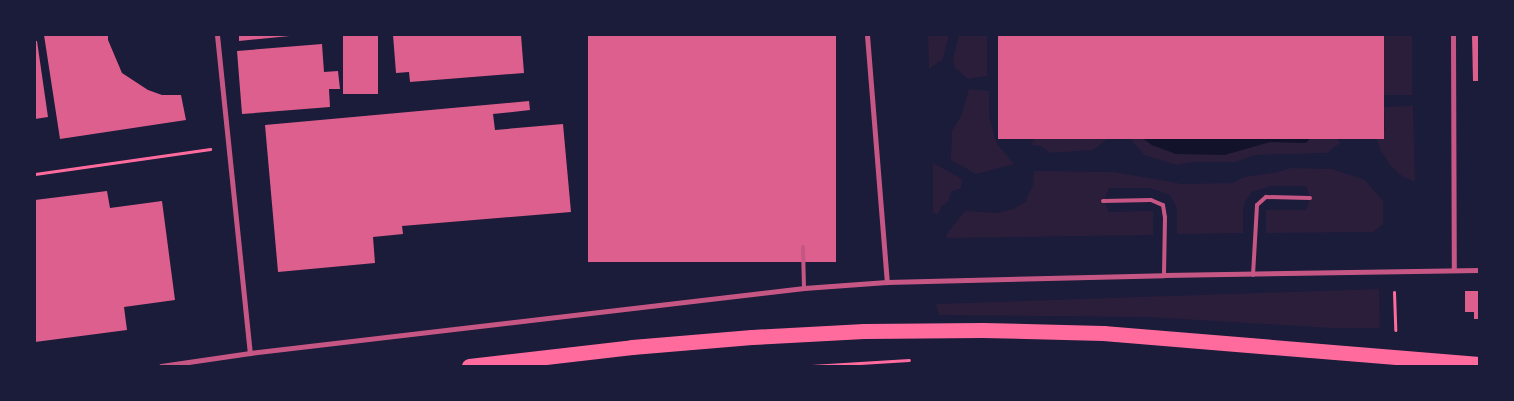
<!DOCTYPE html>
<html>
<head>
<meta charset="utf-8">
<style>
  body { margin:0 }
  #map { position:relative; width:1514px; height:401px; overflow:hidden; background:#1b1b3a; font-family:Barlow,sans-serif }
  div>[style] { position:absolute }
  .green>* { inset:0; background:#2a1e3b; transform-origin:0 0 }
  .water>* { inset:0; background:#12122b }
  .building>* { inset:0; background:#dd5f8e; transform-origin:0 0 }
  .path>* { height:3px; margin:-1.5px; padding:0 1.5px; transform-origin:1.5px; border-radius:1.5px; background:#ff6b9d }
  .service>* { height:4px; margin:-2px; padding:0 2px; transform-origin:2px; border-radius:2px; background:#c65784 }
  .minor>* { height:5px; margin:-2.5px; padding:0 2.5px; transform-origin:2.5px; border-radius:2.5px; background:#c65784 }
  .motorway>* { height:15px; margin:-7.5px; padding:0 7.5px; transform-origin:7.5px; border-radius:7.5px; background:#ff6b9d }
  span { translate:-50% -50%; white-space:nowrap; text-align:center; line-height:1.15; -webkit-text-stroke:4.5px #1b1b3a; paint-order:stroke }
  .frame { position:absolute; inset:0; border:36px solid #1b1b3a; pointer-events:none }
</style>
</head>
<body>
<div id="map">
  <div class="green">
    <i style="clip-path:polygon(928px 35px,949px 35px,943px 59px,929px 69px)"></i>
    <i style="clip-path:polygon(959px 35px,987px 35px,987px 76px,968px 79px,955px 68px,953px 59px)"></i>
    <i style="left:1384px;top:35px;width:28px;height:60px"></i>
    <i style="clip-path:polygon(969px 89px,989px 91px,989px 116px,997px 144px,1014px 164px,976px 174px,951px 160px,952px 131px,961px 116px)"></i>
    <i style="clip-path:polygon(1413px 106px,1415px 182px,1402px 176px,1390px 165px,1380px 149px,1374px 130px,1385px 130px,1384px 107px)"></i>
    <i style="clip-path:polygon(1316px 131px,1333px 131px,1340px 143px,1327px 153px,1254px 155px,1236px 162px,1194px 162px,1177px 165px,1144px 155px,1130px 138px,1138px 135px,1152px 145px,1224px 155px,1270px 142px,1306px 143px)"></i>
    <i style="clip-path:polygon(1112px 135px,1093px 150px,1051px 153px,1040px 146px,1031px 145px,1036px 137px)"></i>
    <i style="clip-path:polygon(933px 163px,962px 179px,961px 188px,951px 192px,948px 202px,941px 207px,938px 214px,933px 213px)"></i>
    <i style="clip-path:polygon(1290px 168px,1332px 169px,1365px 180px,1383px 201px,1383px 224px,1373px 232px,1266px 233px,1266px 210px,1306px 210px,1310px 198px,1306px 186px,1271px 186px,1252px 192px,1246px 200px,1243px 208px,1243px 233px,1177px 234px,1177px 209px,1170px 195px,1150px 188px,1109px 188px,1104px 201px,1109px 212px,1153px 211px,1153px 235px,947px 238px,946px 235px,965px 211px,998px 213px,1013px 209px,1027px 201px,1026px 199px,1033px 185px,1034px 171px,1114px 172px,1182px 184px,1233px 183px,1244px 177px,1278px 172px)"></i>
    <i style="clip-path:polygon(1379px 289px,1380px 328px,1332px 328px,1149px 317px,939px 315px,936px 304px)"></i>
  </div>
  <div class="water">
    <i style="clip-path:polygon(1316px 131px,1306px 143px,1270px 142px,1224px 155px,1176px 154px,1152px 145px,1138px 135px)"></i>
  </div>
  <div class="building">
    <i style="clip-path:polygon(44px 35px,108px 35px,108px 40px,122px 73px,148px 90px,162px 95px,181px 95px,186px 120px,60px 139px)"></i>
    <i style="clip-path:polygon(239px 35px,290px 35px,290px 36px,239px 41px)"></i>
    <i style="left:343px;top:35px;width:35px;height:59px"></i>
    <i style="clip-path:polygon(393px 35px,521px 35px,524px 73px,410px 82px,409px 72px,396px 73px)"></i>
    <i style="left:588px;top:35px;width:248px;height:227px"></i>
    <i style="left:998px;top:35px;width:386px;height:104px"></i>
    <i style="clip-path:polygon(1472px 35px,1479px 35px,1479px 81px,1473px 81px)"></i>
    <i style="clip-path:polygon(35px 41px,37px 41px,48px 117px,35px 119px)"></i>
    <i style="clip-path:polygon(322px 44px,324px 72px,338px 71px,340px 89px,329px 89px,330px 107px,242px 114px,237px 51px)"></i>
    <i style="clip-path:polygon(529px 101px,530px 110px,493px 114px,495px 130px,563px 124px,571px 212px,402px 226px,403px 234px,373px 237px,375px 263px,278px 272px,265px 125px)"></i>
    <i style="clip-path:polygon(107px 191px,110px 208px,162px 201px,175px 300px,124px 307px,127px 330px,35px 342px,35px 200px)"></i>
    <i style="clip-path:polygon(1465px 291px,1479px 291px,1479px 319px,1474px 319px,1474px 312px,1465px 312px)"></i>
  </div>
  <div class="path">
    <i style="left:35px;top:174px;width:177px;rotate:-8.1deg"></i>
    <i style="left:1394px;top:292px;width:38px;rotate:88deg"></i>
    <i style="left:811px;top:366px;width:98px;rotate:-3.5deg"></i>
  </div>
  <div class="service">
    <i style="left:1103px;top:201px;width:48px;rotate:-1.2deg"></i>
    <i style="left:1151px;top:200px;width:13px;rotate:23deg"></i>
    <i style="left:1163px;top:205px;width:12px;rotate:81deg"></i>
    <i style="left:1165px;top:217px;width:58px;rotate:91deg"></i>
    <i style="left:803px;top:247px;width:41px;rotate:88.6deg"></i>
    <i style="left:1253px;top:275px;width:70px;rotate:-86.7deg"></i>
    <i style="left:1257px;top:205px;width:12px;rotate:-42deg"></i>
    <i style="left:1266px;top:197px;width:44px;rotate:1.3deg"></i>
  </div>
  <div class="minor">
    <i style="left:217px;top:35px;width:320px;rotate:84.1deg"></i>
    <i style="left:867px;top:35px;width:248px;rotate:85.4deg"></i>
    <i style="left:1453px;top:35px;width:235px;rotate:89.8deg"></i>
    <i style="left:161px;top:366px;width:90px;rotate:-8.3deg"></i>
    <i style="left:250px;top:353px;width:558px;rotate:-6.69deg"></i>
    <i style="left:804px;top:288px;width:83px;rotate:-4.1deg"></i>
    <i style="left:887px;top:282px;width:277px;rotate:-1.4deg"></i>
    <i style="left:1164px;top:275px;width:315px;rotate:-0.9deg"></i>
  </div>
  <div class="motorway">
    <i style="left:469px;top:366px;width:164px;rotate:-6.6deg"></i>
    <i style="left:632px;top:347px;width:120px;rotate:-4.8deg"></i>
    <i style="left:752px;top:337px;width:112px;rotate:-3.1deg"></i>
    <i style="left:864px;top:331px;width:118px;rotate:-0.5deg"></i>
    <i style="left:982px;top:330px;width:121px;rotate:1.4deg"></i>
    <i style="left:1103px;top:333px;width:377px;rotate:4.7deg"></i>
  </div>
  <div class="frame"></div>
</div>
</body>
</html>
